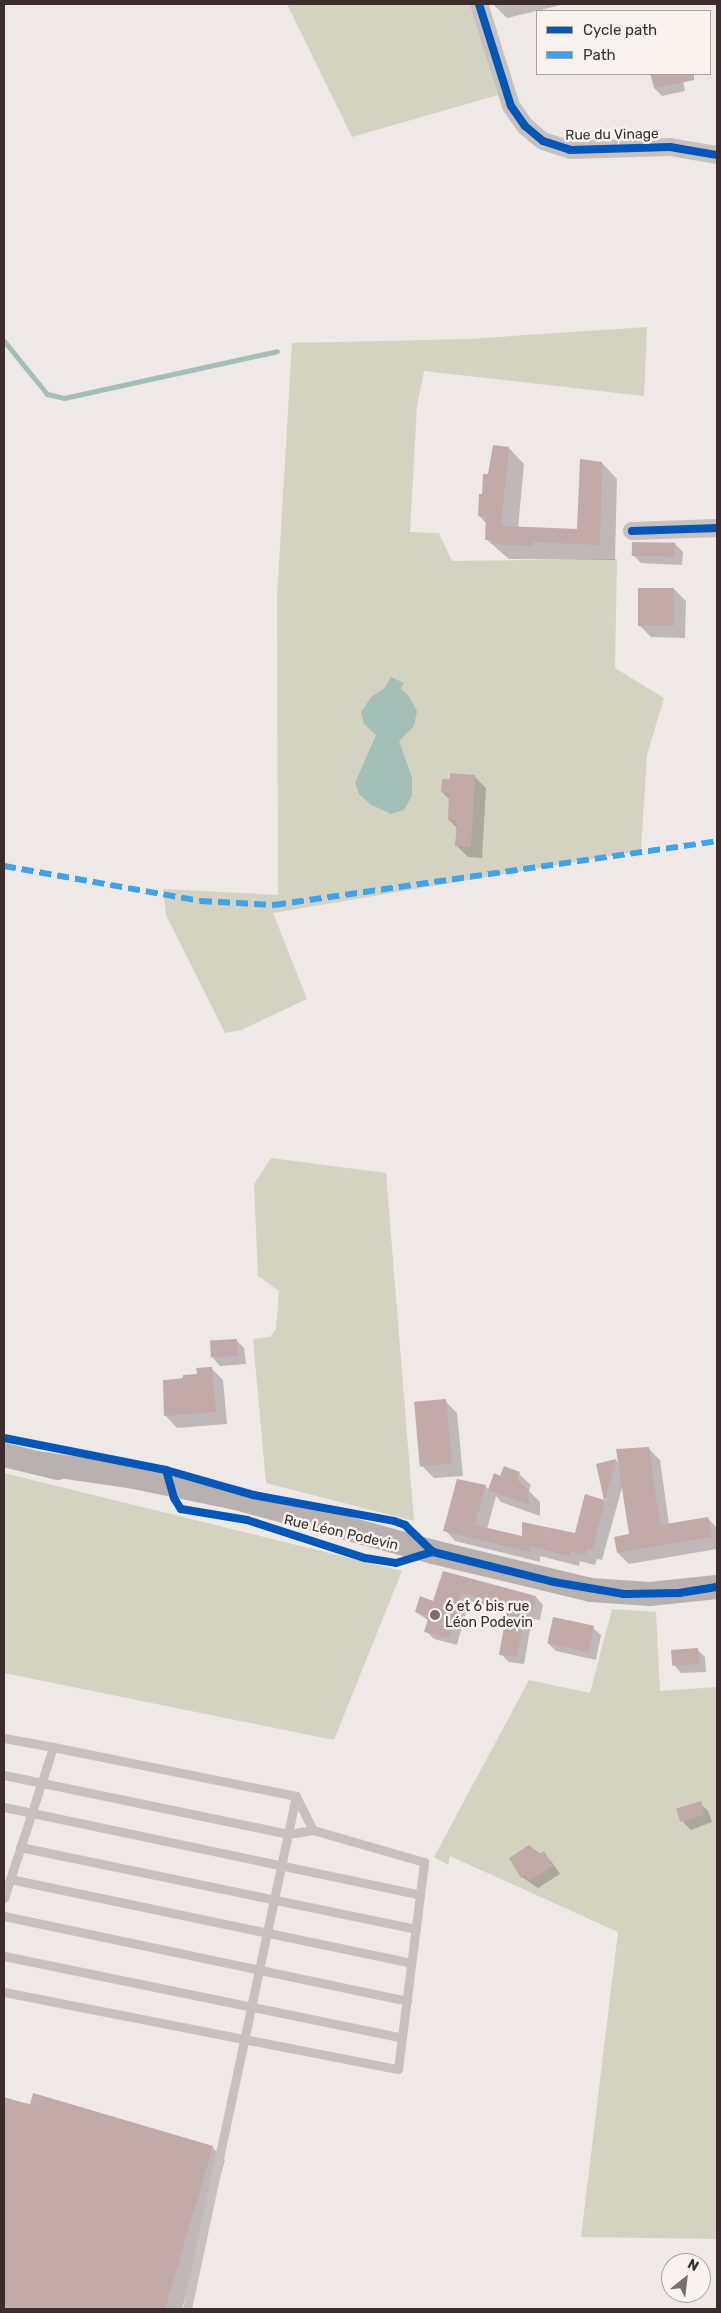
<!DOCTYPE html>
<html>
<head>
<meta charset="utf-8">
<style>
  body { margin:0 }
  #map { position:relative; width:721px; height:2313px; overflow:hidden; background:#eee8e6; font-family:Rubik,sans-serif }
  div>[style] { position:absolute }
  .green>* { inset:0; background:#d4d3c1 }
  .water>* { inset:0; background:#a3bfb8 }
  .shadow>* { inset:0; background:#0003 }
  .stream>* { height:5px; margin:-2.5px; padding:0 2.5px; transform-origin:2.5px; border-radius:2.5px; background:#a3bfb8 }
  .building>* { inset:0; background:#c1aaa8; transform-origin:0 0 }
  .service>* { height:9px; margin:-4.5px; padding:0 4.5px; transform-origin:4.5px; border-radius:4.5px; background:#c8c0be }
  .minor>* { height:18px; margin:-9px; padding:0 9px; transform-origin:9px; border-radius:9px; background:#c8c0be }
  .secondary>* { height:24px; margin:-12px; padding:0 12px; transform-origin:12px; border-radius:12px; background:#b8b1af }
  .quiet>* { height:6px; margin-top:-3px; transform-origin:0; background:repeating-linear-gradient(90deg,#3fa3eb 0 12px,transparent 0 18px) }
  .cycleway>* { height:8px; margin:-4px; padding:0 4px; transform-origin:4px; border-radius:4px; background:#0057b8 }
  .dots>* { width:14px; height:14px; translate:-50% -50%; box-sizing:border-box; border:2px solid #faf2ef; border-radius:50% }
  span { translate:-50% -50%; white-space:nowrap; text-align:center; line-height:1.15; -webkit-text-stroke:5px #faf2ef; paint-order:stroke }
  .street-label { font-size:14px; color:#3a2d2c }
  .poi-label { font-size:14px; color:#3a2d2c }
  .left { translate:0 -50%; text-align:left }
  .frame { position:absolute; inset:0; border:5px solid #3a2d2c; pointer-events:none }
  .legend { position:absolute; left:536px; top:10px; width:175px; height:65px; box-sizing:border-box; background:#faf2ef; border:1px solid #ada3a1; margin:0; padding:6px 9px; list-style:none; font-size:15px; color:#3a2d2c }
  .legend li { display:flex; align-items:center; gap:10px; height:25px }
  .legend b { width:25px; border:1px solid #ada3a1 }
  .north { position:absolute; left:661px; top:2253px; width:50px; height:50px; box-sizing:border-box; background:#faf2ef; border:1px solid #ada3a1; border-radius:50%; rotate:29deg; font-size:14px; font-weight:700; line-height:20px; text-align:center; color:#3a2d2c }
  .north::after { content:''; display:block; margin:auto; width:18px; height:22px; background:#796e6d; clip-path:polygon(50% 0,100% 100%,50% 72%,0 100%) }
</style>
</head>
<body>
<div id="map">
  <div class="green">
    <i style="clip-path:polygon(287px 4px,471px 4px,498px 95px,352px 137px)"></i>
    <i style="clip-path:polygon(647px 327px,644px 396px,424px 371px,417px 406px,410px 532px,439px 533px,452px 561px,617px 559px,615px 668px,664px 698px,647px 755px,641px 851px,273px 913px,307px 999px,241px 1030px,225px 1033px,166px 915px,163px 889px,278px 895px,277px 597px,292px 343px,469px 339px)"></i>
    <i style="clip-path:polygon(271px 1158px,386px 1173px,414px 1521px,266px 1483px,253px 1339px,270px 1337px,276px 1329px,279px 1291px,258px 1276px,254px 1184px)"></i>
    <i style="clip-path:polygon(4px 1473px,402px 1571px,334px 1740px,4px 1673px)"></i>
    <i style="clip-path:polygon(612px 1609px,656px 1612px,660px 1691px,717px 1687px,717px 2239px,581px 2237px,618px 1932px,450px 1856px,448px 1865px,434px 1857px,529px 1680px,590px 1693px)"></i>
  </div>
  <div class="water">
    <i style="clip-path:polygon(391px 677px,404px 683px,401px 689px,409px 696px,417px 711px,414px 726px,399px 741px,412px 777px,412px 796px,404px 810px,391px 814px,370px 804px,359px 794px,355px 783px,376px 735px,364px 724px,361px 712px,371px 697px,385px 688px)"></i>
  </div>
  <div class="shadow">
    <i style="clip-path:polygon(493px 4px,565px 4px,507px 18px)"></i>
    <i style="clip-path:polygon(650px 74px,682px 74px,685px 91px,662px 96px,654px 88px)"></i>
    <i style="clip-path:polygon(509px 448px,524px 464px,518px 528px,578px 531px,602px 463px,617px 479px,615px 560px,509px 559px,486px 539px,487px 524px,479px 516px,483px 496px,490px 476px)"></i>
    <i style="clip-path:polygon(675px 544px,683px 552px,682px 565px,641px 563px,633px 555px)"></i>
    <i style="clip-path:polygon(674px 589px,686px 601px,685px 638px,651px 637px,639px 625px)"></i>
    <i style="clip-path:polygon(474px 776px,486px 788px,482px 858px,468px 857px,456px 845px,457px 828px,449px 820px,450px 800px,442px 792px)"></i>
    <i style="clip-path:polygon(236px 1340px,244px 1348px,246px 1364px,220px 1366px,213px 1358px)"></i>
    <i style="clip-path:polygon(211px 1368px,223px 1380px,227px 1424px,177px 1428px,166px 1416px,165px 1381px,198px 1375px)"></i>
    <i style="clip-path:polygon(445px 1401px,457px 1413px,463px 1476px,434px 1478px,422px 1466px)"></i>
    <i style="clip-path:polygon(649px 1449px,660px 1460px,669px 1525px,708px 1518px,717px 1528px,717px 1549px,629px 1564px,618px 1553px,630px 1535px,623px 1484px,602px 1560px,597px 1559px,595px 1565px,580px 1561px,579px 1566px,540px 1556px,540px 1562px,455px 1541px,445px 1530px,485px 1486px,489px 1490px,501px 1478px,519px 1474px,531px 1485px,529px 1491px,540px 1502px,540px 1516px,501px 1502px,496px 1496px,487px 1529px,523px 1538px,576px 1534px,586px 1496px,606px 1501px,597px 1465px,616px 1460px,619px 1464px)"></i>
    <i style="clip-path:polygon(444px 1573px,536px 1597px,543px 1605px,540px 1620px,532px 1619px,524px 1664px,509px 1662px,501px 1654px,508px 1610px,469px 1601px,457px 1645px,434px 1639px,426px 1631px,429px 1621px,416px 1612px,434px 1602px)"></i>
    <i style="clip-path:polygon(593px 1628px,601px 1635px,596px 1660px,556px 1651px,548px 1643px)"></i>
    <i style="clip-path:polygon(697px 1649px,705px 1657px,706px 1672px,681px 1673px,674px 1665px)"></i>
    <i style="clip-path:polygon(700px 1803px,708px 1811px,712px 1822px,691px 1830px,683px 1822px)"></i>
    <i style="clip-path:polygon(537px 1851px,551px 1861px,560px 1874px,538px 1888px,522px 1877px)"></i>
    <i style="clip-path:polygon(4px 2098px,212px 2147px,225px 2160px,182px 2309px,4px 2309px)"></i>
  </div>
  <div class="stream">
    <i style="left:4px;top:341px;width:68px;rotate:50.9deg"></i>
    <i style="left:47px;top:394px;width:17px;rotate:13deg"></i>
    <i style="left:64px;top:398px;width:218px;rotate:-12.4deg"></i>
  </div>
  <div class="building">
    <i style="clip-path:polygon(652px 74px,694px 74px,694px 80px,655px 88px)"></i>
    <i style="clip-path:polygon(493px 445px,509px 447px,501px 526px,577px 529px,580px 459px,602px 462px,600px 545px,533px 542px,533px 546px,492px 544px,492px 540px,485px 540px,486px 517px,478px 516px,479px 494px,482px 494px,483px 474px,488px 474px)"></i>
    <i style="left:632px;top:542px;width:43px;height:14px;rotate:1deg"></i>
    <i style="left:638px;top:588px;width:36px;height:38px"></i>
    <i style="clip-path:polygon(450px 773px,475px 775px,471px 847px,455px 846px,457px 821px,448px 820px,449px 793px,441px 792px,442px 779px,450px 779px)"></i>
    <i style="left:237px;top:1339px;width:17px;height:27px;rotate:87deg"></i>
    <i style="clip-path:polygon(212px 1367px,216px 1412px,164px 1416px,163px 1380px,183px 1379px,183px 1375px,197px 1374px,196px 1368px)"></i>
    <i style="left:446px;top:1399px;width:65px;height:32px;rotate:85deg"></i>
    <i style="clip-path:polygon(649px 1447px,660px 1525px,708px 1517px,712px 1537px,617px 1553px,614px 1537px,629px 1534px,616px 1449px)"></i>
    <i style="clip-path:polygon(616px 1459px,592px 1550px,587px 1549px,585px 1555px,570px 1551px,569px 1556px,530px 1546px,530px 1552px,443px 1531px,457px 1479px,486px 1485px,475px 1525px,522px 1536px,522px 1522px,575px 1533px,585px 1494px,604px 1500px,596px 1464px)"></i>
    <i style="clip-path:polygon(504px 1466px,520px 1472px,517px 1480px,528px 1489px,529px 1505px,488px 1490px,494px 1473px,500px 1476px)"></i>
    <i style="clip-path:polygon(443px 1571px,536px 1596px,532px 1613px,525px 1611px,517px 1657px,499px 1655px,508px 1604px,461px 1593px,449px 1638px,424px 1632px,429px 1616px,415px 1612px,420px 1596px,433px 1601px)"></i>
    <i style="left:553px;top:1617px;width:42px;height:27px;rotate:12deg"></i>
    <i style="left:698px;top:1648px;width:16px;height:27px;rotate:86deg"></i>
    <i style="left:701px;top:1801px;width:14px;height:26px;rotate:73deg"></i>
    <i style="clip-path:polygon(529px 1845px,540px 1854px,544px 1851px,553px 1866px,529px 1881px,525px 1875px,521px 1878px,509px 1858px)"></i>
    <i style="clip-path:polygon(33px 2093px,213px 2146px,165px 2309px,4px 2309px,4px 2097px,30px 2105px)"></i>
  </div>
  <div class="service">
    <i style="left:4px;top:1738px;width:50px;rotate:10.4deg"></i>
    <i style="left:4px;top:1775px;width:290px;rotate:11.7deg"></i>
    <i style="left:288px;top:1834px;width:25px;rotate:-9deg"></i>
    <i style="left:4px;top:1807px;width:425px;rotate:11.9deg"></i>
    <i style="left:20px;top:1847px;width:404px;rotate:11.7deg"></i>
    <i style="left:10px;top:1879px;width:410px;rotate:11.8deg"></i>
    <i style="left:4px;top:1898px;width:159px;rotate:-72deg"></i>
    <i style="left:53px;top:1747px;width:248px;rotate:11.4deg"></i>
    <i style="left:296px;top:1796px;width:524px;rotate:102deg"></i>
    <i style="left:4px;top:1916px;width:412px;rotate:11.9deg"></i>
    <i style="left:4px;top:1956px;width:406px;rotate:11.6deg"></i>
    <i style="left:4px;top:1992px;width:401px;rotate:11.1deg"></i>
    <i style="left:398px;top:2069px;width:209px;rotate:-82.8deg"></i>
    <i style="left:424px;top:1862px;width:116px;rotate:-163.9deg"></i>
    <i style="left:313px;top:1830px;width:38px;rotate:-117deg"></i>
  </div>
  <div class="minor">
    <i style="left:479px;top:4px;width:107px;rotate:72.6deg"></i>
    <i style="left:511px;top:106px;width:24px;rotate:55deg"></i>
    <i style="left:525px;top:126px;width:23px;rotate:40deg"></i>
    <i style="left:543px;top:141px;width:28px;rotate:18deg"></i>
    <i style="left:570px;top:150px;width:100px;rotate:-1.7deg"></i>
    <i style="left:670px;top:147px;width:48px;rotate:9.7deg"></i>
    <i style="left:632px;top:531px;width:85px;rotate:-2deg"></i>
  </div>
  <div class="secondary">
    <i style="left:4px;top:1455px;width:56px;rotate:13.5deg"></i>
    <i style="left:45px;top:1464px;width:90px;rotate:8.3deg"></i>
    <i style="left:134px;top:1477px;width:104px;rotate:11.6deg"></i>
    <i style="left:236px;top:1498px;width:204px;rotate:15.3deg"></i>
    <i style="left:433px;top:1552px;width:163px;rotate:13.5deg"></i>
    <i style="left:591px;top:1590px;width:59px;rotate:3.9deg"></i>
    <i style="left:650px;top:1594px;width:67px;rotate:-6deg"></i>
  </div>
  <div class="quiet">
    <i style="left:4px;top:866px;width:199px;rotate:10.1deg"></i>
    <i style="left:200px;top:901px;width:74px;rotate:3.1deg"></i>
    <i style="left:274px;top:905px;width:448px;rotate:-8.2deg"></i>
  </div>
  <div class="cycleway">
    <i style="left:479px;top:4px;width:107px;rotate:72.6deg"></i>
    <i style="left:511px;top:106px;width:24px;rotate:55deg"></i>
    <i style="left:525px;top:126px;width:23px;rotate:40deg"></i>
    <i style="left:543px;top:141px;width:28px;rotate:18deg"></i>
    <i style="left:570px;top:150px;width:100px;rotate:-1.7deg"></i>
    <i style="left:670px;top:147px;width:48px;rotate:9.7deg"></i>
    <i style="left:632px;top:531px;width:85px;rotate:-2deg"></i>
    <i style="left:4px;top:1438px;width:165px;rotate:11.2deg"></i>
    <i style="left:166px;top:1470px;width:91px;rotate:16deg"></i>
    <i style="left:253px;top:1495px;width:143px;rotate:10.4deg"></i>
    <i style="left:394px;top:1521px;width:12px;rotate:20deg"></i>
    <i style="left:405px;top:1525px;width:39px;rotate:44deg"></i>
    <i style="left:166px;top:1470px;width:29px;rotate:74deg"></i>
    <i style="left:174px;top:1498px;width:13px;rotate:58deg"></i>
    <i style="left:181px;top:1509px;width:67px;rotate:9.5deg"></i>
    <i style="left:247px;top:1520px;width:124px;rotate:17.9deg"></i>
    <i style="left:365px;top:1558px;width:31px;rotate:9deg"></i>
    <i style="left:396px;top:1563px;width:39px;rotate:-17deg"></i>
    <i style="left:433px;top:1552px;width:125px;rotate:13.9deg"></i>
    <i style="left:554px;top:1582px;width:71px;rotate:9.7deg"></i>
    <i style="left:624px;top:1594px;width:55px;rotate:-1deg"></i>
    <i style="left:679px;top:1593px;width:38px;rotate:-9deg"></i>
  </div>
  <div class="dots">
    <i style="left:435px;top:1615px;background:#796e6d"></i>
  </div>
  <div class="street-label">
    <span style="left:612px;top:135px;rotate:-1deg">Rue du Vinage</span>
    <span style="left:341px;top:1533px;rotate:13deg">Rue Léon Podevin</span>
  </div>
  <div class="poi-label">
    <span class="left" style="left:445px;top:1615px">6 et 6 bis rue<br>Léon Podevin</span>
  </div>
  <div class="frame"></div>
  <ul class="legend">
  <li><b style="height:6px;background:#0057b8"></b>Cycle path</li>
  <li><b style="height:6px;background:#3fa3eb"></b>Path</li>
  </ul>
  <div class="north">N</div>
</div>
</body>
</html>
